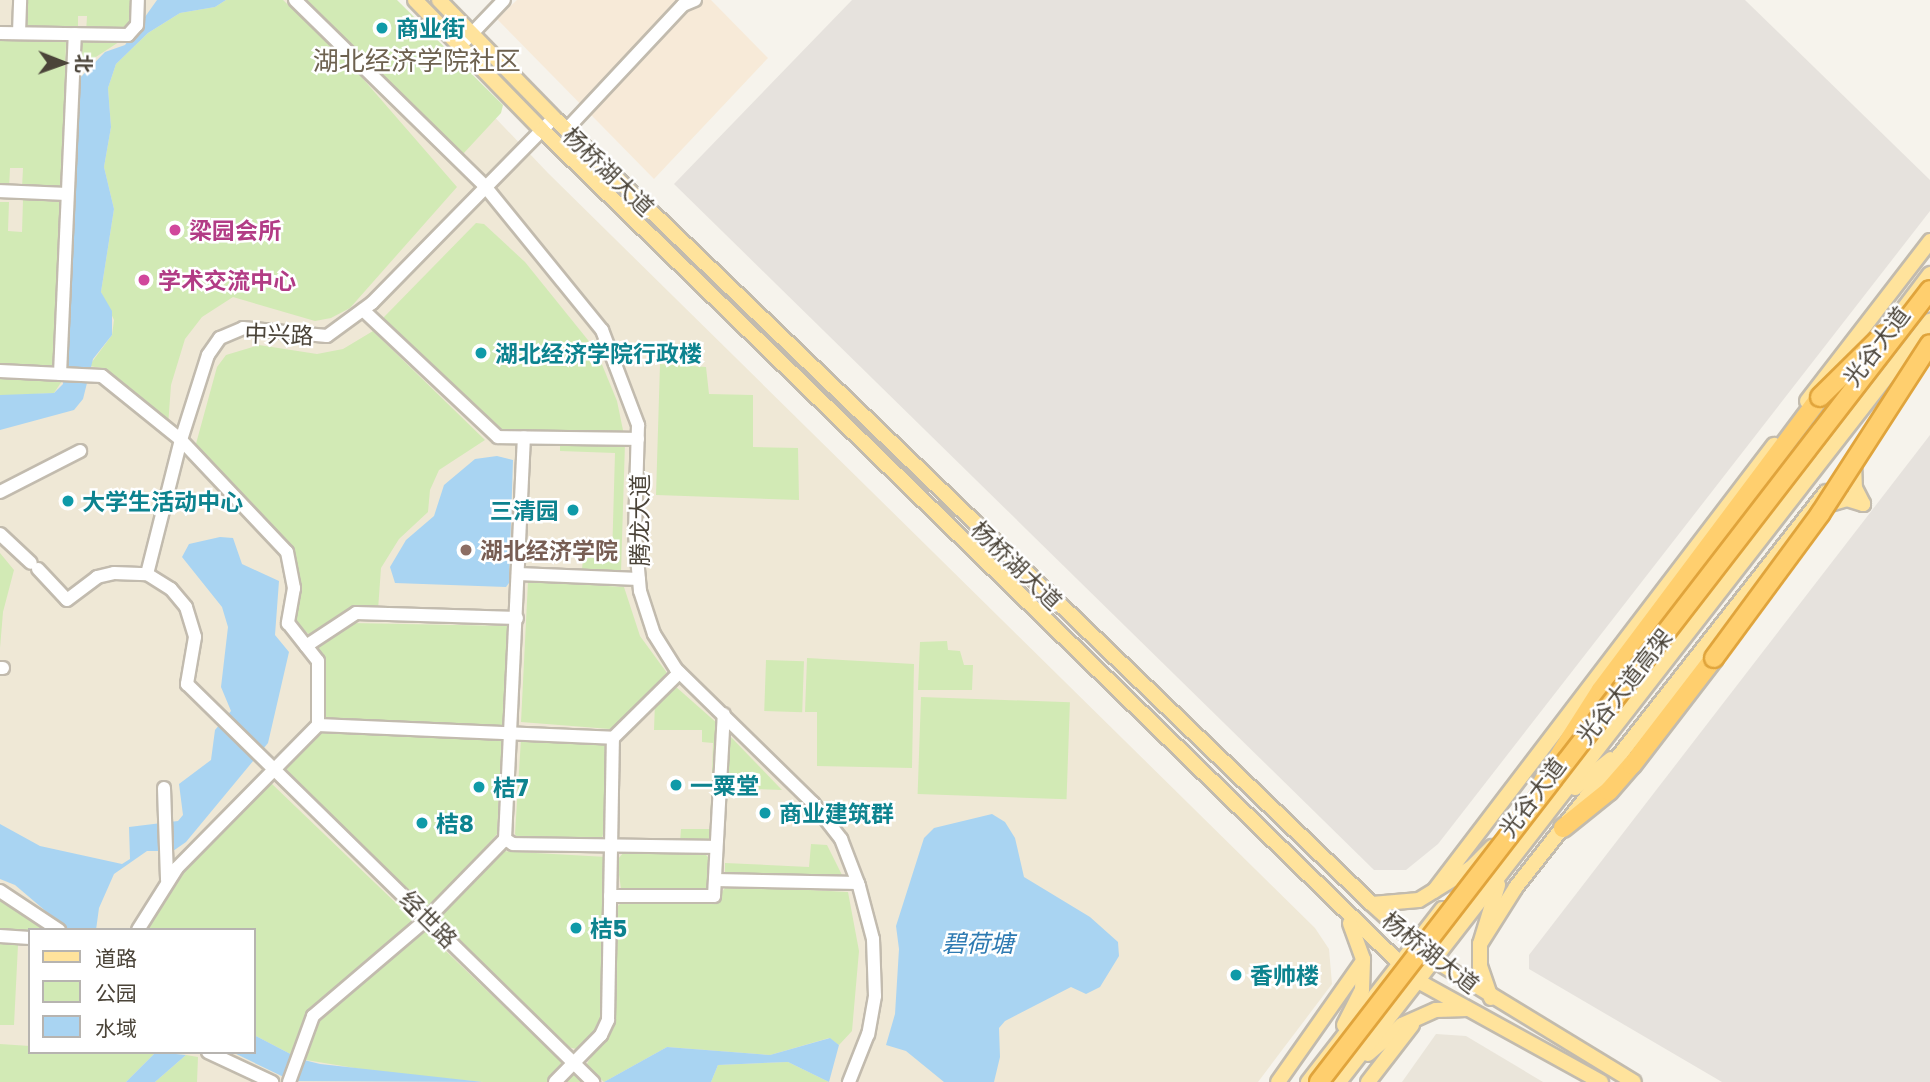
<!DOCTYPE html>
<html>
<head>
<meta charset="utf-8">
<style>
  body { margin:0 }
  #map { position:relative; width:1930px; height:1082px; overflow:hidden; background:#f6f3ec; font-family:"Golos Text","Noto Sans SC",sans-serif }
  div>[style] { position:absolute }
  .residential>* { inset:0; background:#eae5da }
  .commercial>* { inset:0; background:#f7ead8 }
  .industrial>* { inset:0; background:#e6e2dd }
  .education>* { inset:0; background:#efe8d6 }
  .green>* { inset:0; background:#d2eab5; transform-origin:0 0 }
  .water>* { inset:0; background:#a9d4f2 }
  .roads { filter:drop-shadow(2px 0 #c2bbae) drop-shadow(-2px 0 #c2bbae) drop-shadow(0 2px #c2bbae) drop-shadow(0 -2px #c2bbae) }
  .minor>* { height:12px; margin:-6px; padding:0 6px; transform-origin:6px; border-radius:6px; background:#fff }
  .major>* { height:14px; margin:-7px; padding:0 7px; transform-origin:7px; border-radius:7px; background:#ffe39c }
  .highway>* { height:18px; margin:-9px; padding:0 9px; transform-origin:9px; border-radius:9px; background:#ffcf6e }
  .bridges { filter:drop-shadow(2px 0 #e0a43c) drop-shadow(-2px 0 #e0a43c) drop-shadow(0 2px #e0a43c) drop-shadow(0 -2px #e0a43c) }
  .highway-bridge>* { height:18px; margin:-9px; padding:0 9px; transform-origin:9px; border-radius:9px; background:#ffcf6e }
  .dots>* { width:19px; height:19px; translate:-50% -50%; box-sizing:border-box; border:4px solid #fff; border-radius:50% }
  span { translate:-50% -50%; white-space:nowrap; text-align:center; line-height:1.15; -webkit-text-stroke:5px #fff; paint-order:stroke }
  .culture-label { font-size:23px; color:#0d838f; font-weight:700 }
  .left { translate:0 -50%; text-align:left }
  .right { translate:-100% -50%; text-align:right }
  .street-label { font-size:23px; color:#4b4439 }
  .hotel-label { font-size:23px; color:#b23c85; font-weight:700 }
  .education-label { font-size:23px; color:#785e54; font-weight:700 }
  .water-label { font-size:24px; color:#2e7ab2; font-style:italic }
  .quarter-label { font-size:26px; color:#6e6250 }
  .legend { position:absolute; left:28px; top:928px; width:228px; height:126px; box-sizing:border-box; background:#fff; border:2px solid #b7b4b0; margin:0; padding:9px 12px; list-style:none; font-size:21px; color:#4b4439 }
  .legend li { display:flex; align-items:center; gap:14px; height:35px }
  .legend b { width:35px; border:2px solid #b7b4b0 }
  .north { position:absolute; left:28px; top:28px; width:70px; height:70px; -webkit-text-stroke:5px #fff; paint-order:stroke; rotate:91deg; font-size:19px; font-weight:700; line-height:28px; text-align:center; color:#4b4439 }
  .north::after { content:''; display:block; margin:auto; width:24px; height:32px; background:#4b4439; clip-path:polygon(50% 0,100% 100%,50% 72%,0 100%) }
</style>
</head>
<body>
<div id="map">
  <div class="residential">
    <i style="clip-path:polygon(1436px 1034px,1466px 1036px,1543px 1082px,1402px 1082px)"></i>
  </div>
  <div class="commercial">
    <i style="clip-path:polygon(517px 0,711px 0,768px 58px,654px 179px,497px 19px)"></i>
  </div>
  <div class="industrial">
    <i style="clip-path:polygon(852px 0,1745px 0,1930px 180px,1930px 211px,1438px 844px,1406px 870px,1374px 870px,674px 184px)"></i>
    <i style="clip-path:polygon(1930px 435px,1930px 1082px,1722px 1082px,1529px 969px,1529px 955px)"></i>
  </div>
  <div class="education">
    <i style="clip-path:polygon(evenodd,0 0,383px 0,548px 173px,1315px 928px,1329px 949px,1332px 984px,1258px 1082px,0 1082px,0 0,30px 930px,254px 930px,254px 1052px,30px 1052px,30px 930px)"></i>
  </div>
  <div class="green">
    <i style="clip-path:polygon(23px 0,134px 0,133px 37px,86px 34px,87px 16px,78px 16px,78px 33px,22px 31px)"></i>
    <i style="clip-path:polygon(226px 0,283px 0,351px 65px,457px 187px,350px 308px,331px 318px,315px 321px,233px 297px,202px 317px,185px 339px,171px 385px,168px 426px,107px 369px,89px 366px,112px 335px,114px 320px,101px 292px,114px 209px,104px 167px,111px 127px,108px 88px,116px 64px,148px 33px,180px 13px,215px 7px)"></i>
    <i style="clip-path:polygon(307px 0,397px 0,503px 105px,501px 113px,463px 154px,457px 153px)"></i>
    <i style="clip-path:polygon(0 39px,66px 41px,62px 189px,22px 188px,23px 168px,10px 168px,9px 189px,0 189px)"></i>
    <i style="clip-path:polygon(77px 40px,122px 40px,85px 64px,75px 79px)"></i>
    <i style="clip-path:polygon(23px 200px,65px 202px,56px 366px,0 365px,0 202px,9px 202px,8px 231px,22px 232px)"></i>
    <i style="clip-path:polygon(476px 223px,484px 224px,525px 262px,596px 350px,617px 401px,624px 435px,500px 433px,384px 323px,384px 317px)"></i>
    <i style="clip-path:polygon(373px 331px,485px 440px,439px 470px,430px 490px,428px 512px,399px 539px,381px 568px,378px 610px,353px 609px,336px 617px,314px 639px,291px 618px,291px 550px,194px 451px,217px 367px,226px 355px,259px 345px,317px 354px,343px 349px)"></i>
    <i style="clip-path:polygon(660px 364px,706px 367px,709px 394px,753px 395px,753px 447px,798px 448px,799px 500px,656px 495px)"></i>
    <i style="clip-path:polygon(0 377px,64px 378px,54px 393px,16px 395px,0 395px)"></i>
    <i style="clip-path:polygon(560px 441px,625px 443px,621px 572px,582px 570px,583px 558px,612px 558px,615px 453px,560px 451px)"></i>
    <i style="clip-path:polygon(0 553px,14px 570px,3px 612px,0 648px)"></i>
    <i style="clip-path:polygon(528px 581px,624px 587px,640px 636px,667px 673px,664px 683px,619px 725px,610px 729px,521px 722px)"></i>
    <i style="clip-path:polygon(351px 623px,508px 626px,505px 726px,323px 721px,323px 661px,316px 645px)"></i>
    <i style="clip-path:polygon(947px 641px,948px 650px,960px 651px,964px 665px,973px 665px,972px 690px,918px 690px,920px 642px)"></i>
    <i style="clip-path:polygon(807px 658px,914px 664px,912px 768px,817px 766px,817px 712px,805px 712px)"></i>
    <i style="left:766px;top:660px;width:38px;height:51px;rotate:2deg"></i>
    <i style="clip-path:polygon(675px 686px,718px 724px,712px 842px,680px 842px,681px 829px,710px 829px,713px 743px,702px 742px,702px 730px,654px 730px,655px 702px)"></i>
    <i style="left:921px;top:697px;width:149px;height:97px;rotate:2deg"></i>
    <i style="clip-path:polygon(320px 732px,502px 739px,497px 834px,436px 903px,424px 909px,285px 768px)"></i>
    <i style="clip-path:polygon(728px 734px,782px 790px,727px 788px)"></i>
    <i style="clip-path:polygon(521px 739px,601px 741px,606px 747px,605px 825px,601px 843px,520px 841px,515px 834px)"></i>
    <i style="clip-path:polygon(271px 783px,582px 1082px,483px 1082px,379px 1072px,300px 1059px,254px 1035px,254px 930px,145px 930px,179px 872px)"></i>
    <i style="clip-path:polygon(811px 844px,827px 845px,844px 879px,725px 876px,725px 863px,809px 867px)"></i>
    <i style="clip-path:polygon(499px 851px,607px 857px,604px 1015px,600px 1029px,580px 1050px,568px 1047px,435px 919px)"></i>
    <i style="clip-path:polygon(625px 851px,704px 853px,710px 859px,710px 885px,707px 890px,621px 889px,617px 860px)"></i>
    <i style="clip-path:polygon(735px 886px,848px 892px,859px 951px,852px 1031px,839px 1045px,829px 1038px,770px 1055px,667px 1047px,604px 1082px,586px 1065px,605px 1036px,618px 906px,625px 899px,714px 901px,726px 887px)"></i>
    <i style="clip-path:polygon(0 901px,22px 910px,47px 930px,0 932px)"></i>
    <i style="clip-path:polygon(0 941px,18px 945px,14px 1025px,0 1025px)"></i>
    <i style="clip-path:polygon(0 1044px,30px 1046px,30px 1052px,156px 1052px,126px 1082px,0 1082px)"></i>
    <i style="clip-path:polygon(186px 1055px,198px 1057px,197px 1082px,155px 1082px)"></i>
    <i style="clip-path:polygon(788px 1062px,829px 1082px,711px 1082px,718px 1065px)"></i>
  </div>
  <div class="water">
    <i style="clip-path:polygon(157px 0,226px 0,215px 7px,180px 13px,148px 33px,116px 64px,108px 88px,111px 127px,104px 167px,114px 209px,101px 292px,112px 311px,112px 335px,93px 359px,83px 399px,74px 410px,0 430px,0 395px,54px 393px,63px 384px,75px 83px,105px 52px,125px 45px)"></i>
    <i style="clip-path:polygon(497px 456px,513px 460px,509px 583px,506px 587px,395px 583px,390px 567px,406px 540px,434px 516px,444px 485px,475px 459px)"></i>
    <i style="clip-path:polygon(220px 537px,233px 538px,242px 564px,279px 581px,275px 635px,289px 652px,268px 743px,186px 842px,173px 851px,147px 851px,114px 874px,99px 908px,96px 930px,68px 930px,15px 885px,0 879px,0 824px,40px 846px,122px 864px,130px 859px,129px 827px,178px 821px,183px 815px,179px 784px,211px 760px,215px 730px,231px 711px,221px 687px,228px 627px,222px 607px,182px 557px,189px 544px)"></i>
    <i style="clip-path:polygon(992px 814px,1005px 822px,1015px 838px,1024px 877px,1090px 917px,1118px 942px,1119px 956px,1100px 987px,1086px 994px,1071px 987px,1005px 1021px,999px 1028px,1000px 1057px,994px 1082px,944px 1082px,906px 1051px,886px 1045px,895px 1014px,899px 949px,896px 926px,924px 838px,934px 828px)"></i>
    <i style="clip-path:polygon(254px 1035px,300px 1059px,320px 1064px,483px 1082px,292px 1081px,232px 1052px,254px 1052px)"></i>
    <i style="clip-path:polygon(830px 1038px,839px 1045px,829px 1082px,788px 1062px,718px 1065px,711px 1082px,604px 1082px,667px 1047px,770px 1055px)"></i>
    <i style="clip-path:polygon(156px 1052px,186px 1055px,155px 1082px,126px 1082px)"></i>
  </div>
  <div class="roads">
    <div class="minor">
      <i style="left:295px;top:0;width:264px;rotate:44.4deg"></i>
      <i style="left:484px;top:185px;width:187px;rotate:50.9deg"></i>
      <i style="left:602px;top:330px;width:102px;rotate:69.2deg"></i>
      <i style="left:638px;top:425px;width:110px;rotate:91.6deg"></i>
      <i style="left:635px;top:535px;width:56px;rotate:84.9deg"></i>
      <i style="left:640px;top:591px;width:45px;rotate:72deg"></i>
      <i style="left:654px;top:634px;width:41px;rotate:57.8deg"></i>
      <i style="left:676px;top:669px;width:192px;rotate:44.4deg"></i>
      <i style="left:813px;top:803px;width:46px;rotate:52.1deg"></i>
      <i style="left:841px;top:839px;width:50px;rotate:69deg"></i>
      <i style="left:859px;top:886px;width:55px;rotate:75.2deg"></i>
      <i style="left:873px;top:939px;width:57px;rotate:88deg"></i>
      <i style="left:875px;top:996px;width:39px;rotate:100deg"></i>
      <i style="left:868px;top:1034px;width:52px;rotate:111.6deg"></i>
      <i style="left:0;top:33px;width:128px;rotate:0.9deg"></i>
      <i style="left:128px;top:35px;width:13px;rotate:-48deg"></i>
      <i style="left:137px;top:25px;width:25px;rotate:-88deg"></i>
      <i style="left:19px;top:33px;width:33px;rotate:-88deg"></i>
      <i style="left:461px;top:45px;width:62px;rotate:-46.3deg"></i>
      <i style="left:566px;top:130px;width:171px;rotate:-46.9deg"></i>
      <i style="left:683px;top:5px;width:13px;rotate:-23deg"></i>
      <i style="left:0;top:191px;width:67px;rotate:2.6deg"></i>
      <i style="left:363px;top:310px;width:185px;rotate:43.3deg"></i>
      <i style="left:498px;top:437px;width:140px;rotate:0.8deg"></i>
      <i style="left:0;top:371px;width:102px;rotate:2.8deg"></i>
      <i style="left:102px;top:376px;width:102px;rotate:39deg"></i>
      <i style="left:181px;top:440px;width:154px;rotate:46.6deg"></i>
      <i style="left:287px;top:552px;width:37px;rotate:79deg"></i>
      <i style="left:294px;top:588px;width:36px;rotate:100deg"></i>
      <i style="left:288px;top:623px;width:48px;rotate:51.7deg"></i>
      <i style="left:318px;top:661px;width:64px;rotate:90deg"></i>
      <i style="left:318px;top:725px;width:201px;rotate:134.6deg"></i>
      <i style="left:177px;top:868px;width:73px;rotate:122.2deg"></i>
      <i style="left:60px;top:374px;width:340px;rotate:-87.5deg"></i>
      <i style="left:0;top:492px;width:90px;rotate:-27.1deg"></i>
      <i style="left:0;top:534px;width:42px;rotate:43.1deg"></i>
      <i style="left:38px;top:569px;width:42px;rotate:46.9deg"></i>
      <i style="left:67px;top:600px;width:38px;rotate:-37deg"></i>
      <i style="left:97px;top:577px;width:17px;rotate:-13deg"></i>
      <i style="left:114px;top:573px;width:33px;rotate:2deg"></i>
      <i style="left:147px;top:574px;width:28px;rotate:32deg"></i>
      <i style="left:171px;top:589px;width:23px;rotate:50deg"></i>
      <i style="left:186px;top:607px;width:31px;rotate:73deg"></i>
      <i style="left:195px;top:637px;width:48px;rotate:99.7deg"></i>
      <i style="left:187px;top:684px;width:569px;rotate:44.43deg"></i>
      <i style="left:147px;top:574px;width:138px;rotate:-75.8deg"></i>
      <i style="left:181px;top:440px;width:89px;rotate:-72.4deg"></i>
      <i style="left:208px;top:355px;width:21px;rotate:-55deg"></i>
      <i style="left:220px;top:338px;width:25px;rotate:-23deg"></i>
      <i style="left:243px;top:328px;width:84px;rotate:5.4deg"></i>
      <i style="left:327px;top:336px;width:56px;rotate:-36.3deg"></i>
      <i style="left:372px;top:303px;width:260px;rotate:-45.5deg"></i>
      <i style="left:518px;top:574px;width:121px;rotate:2.4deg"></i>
      <i style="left:306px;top:646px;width:60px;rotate:-33.4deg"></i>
      <i style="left:356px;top:613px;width:161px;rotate:1.8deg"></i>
      <i style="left:0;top:668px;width:3px"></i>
      <i style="left:318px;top:725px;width:295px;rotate:2.5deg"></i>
      <i style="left:613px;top:738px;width:93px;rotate:-44.6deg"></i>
      <i style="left:164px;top:788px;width:92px;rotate:88.1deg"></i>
      <i style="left:505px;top:839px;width:9px;rotate:32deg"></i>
      <i style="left:513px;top:844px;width:203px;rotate:0.8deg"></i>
      <i style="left:715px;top:880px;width:143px;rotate:1.2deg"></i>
      <i style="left:0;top:891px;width:71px;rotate:33.5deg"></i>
      <i style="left:610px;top:896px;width:104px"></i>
      <i style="left:714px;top:896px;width:182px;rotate:-86.9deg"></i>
      <i style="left:0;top:936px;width:30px;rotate:4deg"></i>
      <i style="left:208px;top:1052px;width:71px;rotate:25.1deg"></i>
      <i style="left:289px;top:1082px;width:70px;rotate:-70deg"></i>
      <i style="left:313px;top:1016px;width:151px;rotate:-40.4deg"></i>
      <i style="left:428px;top:918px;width:110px;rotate:-45.7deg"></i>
      <i style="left:505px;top:839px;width:402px;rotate:-87.3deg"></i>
      <i style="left:555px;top:1082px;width:66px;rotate:-45.6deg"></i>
      <i style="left:601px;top:1035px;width:17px;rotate:-65deg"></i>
      <i style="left:608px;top:1020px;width:282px;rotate:-89deg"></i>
    </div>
    <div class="major">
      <i style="left:415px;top:0;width:182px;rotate:45.7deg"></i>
      <i style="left:542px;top:130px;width:1221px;rotate:44.17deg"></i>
      <i style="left:1418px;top:981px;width:209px;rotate:28.9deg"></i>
      <i style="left:439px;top:0;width:165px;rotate:45.7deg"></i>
      <i style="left:554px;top:118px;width:1134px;rotate:43.86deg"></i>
      <i style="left:1372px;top:904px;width:84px;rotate:42.1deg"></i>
      <i style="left:1434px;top:960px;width:234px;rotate:31.4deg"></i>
      <i style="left:1877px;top:344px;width:88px;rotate:-52.9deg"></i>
      <i style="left:1807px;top:401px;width:202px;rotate:-52.4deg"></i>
      <i style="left:1854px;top:462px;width:26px;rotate:88deg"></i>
      <i style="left:1855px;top:488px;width:18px;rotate:63deg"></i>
      <i style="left:1823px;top:506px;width:25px;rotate:-16deg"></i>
      <i style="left:1847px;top:499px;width:17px;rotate:17deg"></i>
      <i style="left:1575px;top:788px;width:46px;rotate:-38.9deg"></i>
      <i style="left:1434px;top:891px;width:561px;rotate:-52.68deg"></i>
      <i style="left:1372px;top:904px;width:47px;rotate:-4.9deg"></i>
      <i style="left:1419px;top:900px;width:61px;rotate:-31.6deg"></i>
      <i style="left:1471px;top:868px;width:30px;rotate:-45deg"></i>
      <i style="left:1480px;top:944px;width:67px;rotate:-57.7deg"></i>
      <i style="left:1516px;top:887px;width:502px;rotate:-51.87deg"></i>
      <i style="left:1491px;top:998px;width:34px;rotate:-109deg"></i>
      <i style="left:1480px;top:966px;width:22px;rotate:-90deg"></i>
      <i style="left:1480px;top:944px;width:62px;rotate:-73deg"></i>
      <i style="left:1344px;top:1025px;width:39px;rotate:-63deg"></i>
      <i style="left:1362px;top:990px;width:31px;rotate:-88deg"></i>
      <i style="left:1363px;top:959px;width:38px;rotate:-110deg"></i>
      <i style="left:1368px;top:1054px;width:45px;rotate:-40.5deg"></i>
      <i style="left:1402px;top:1025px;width:37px;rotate:-24deg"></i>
      <i style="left:1436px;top:1010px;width:31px;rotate:-2deg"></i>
      <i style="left:1278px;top:1082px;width:148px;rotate:-54.9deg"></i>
      <i style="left:1308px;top:1082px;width:219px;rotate:-52.2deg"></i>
      <i style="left:1339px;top:1082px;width:964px;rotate:-52.17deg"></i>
      <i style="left:1368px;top:1082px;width:72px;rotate:-52.3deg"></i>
    </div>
    <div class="highway">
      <i style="left:1543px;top:781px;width:108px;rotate:-57.5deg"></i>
      <i style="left:1601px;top:690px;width:366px;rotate:-53.2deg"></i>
      <i style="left:1563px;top:828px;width:59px;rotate:-38.8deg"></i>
      <i style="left:1609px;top:791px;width:35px;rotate:-49deg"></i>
      <i style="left:1632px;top:765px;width:135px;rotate:-52.5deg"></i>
    </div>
  </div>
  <div class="bridges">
    <div class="highway-bridge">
      <i style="left:1820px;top:397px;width:88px;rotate:-44.5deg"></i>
      <i style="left:1714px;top:658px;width:179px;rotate:-53.6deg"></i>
      <i style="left:1820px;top:514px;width:202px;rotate:-57.1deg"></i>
      <i style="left:1319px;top:1082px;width:1000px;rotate:-52.35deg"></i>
    </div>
  </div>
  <div class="dots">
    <i style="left:382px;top:28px;background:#0f9aa8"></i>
    <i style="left:175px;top:230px;background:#d1479c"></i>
    <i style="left:144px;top:280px;background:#d1479c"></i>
    <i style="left:481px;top:353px;background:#0f9aa8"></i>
    <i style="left:68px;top:501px;background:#0f9aa8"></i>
    <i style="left:573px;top:510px;background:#0f9aa8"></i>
    <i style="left:466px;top:550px;background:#8d6e63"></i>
    <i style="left:676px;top:785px;background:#0f9aa8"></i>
    <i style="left:479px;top:787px;background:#0f9aa8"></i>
    <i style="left:765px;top:813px;background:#0f9aa8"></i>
    <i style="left:422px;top:823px;background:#0f9aa8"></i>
    <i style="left:576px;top:928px;background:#0f9aa8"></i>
    <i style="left:1236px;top:975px;background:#0f9aa8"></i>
  </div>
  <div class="culture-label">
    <span class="left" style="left:396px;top:28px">商业街</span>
    <span class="left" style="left:495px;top:353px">湖北经济学院行政楼</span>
    <span class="left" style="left:82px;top:501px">大学生活动中心</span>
    <span class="right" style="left:559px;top:510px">三清园</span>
    <span class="left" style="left:690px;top:785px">一粟堂</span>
    <span class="left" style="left:493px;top:787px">桔7</span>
    <span class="left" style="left:779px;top:813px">商业建筑群</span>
    <span class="left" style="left:436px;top:823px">桔8</span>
    <span class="left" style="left:590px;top:928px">桔5</span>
    <span class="left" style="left:1250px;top:975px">香帅楼</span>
  </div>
  <div class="street-label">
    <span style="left:609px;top:171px;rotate:44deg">杨桥湖大道</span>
    <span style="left:279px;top:334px;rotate:2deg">中兴路</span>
    <span style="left:1876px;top:346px;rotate:-53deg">光谷大道</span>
    <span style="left:639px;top:520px;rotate:-90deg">腾龙大道</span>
    <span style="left:1017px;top:565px;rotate:44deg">杨桥湖大道</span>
    <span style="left:1624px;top:686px;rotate:-52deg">光谷大道高架</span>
    <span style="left:1532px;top:797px;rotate:-53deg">光谷大道</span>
    <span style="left:429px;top:919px;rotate:45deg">经世路</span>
    <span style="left:1431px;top:952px;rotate:38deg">杨桥湖大道</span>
  </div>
  <div class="hotel-label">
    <span class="left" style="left:189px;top:230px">梁园会所</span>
    <span class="left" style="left:158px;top:280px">学术交流中心</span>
  </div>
  <div class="education-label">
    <span class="left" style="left:480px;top:550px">湖北经济学院</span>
  </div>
  <div class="water-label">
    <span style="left:978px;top:943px">碧荷塘</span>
  </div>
  <div class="quarter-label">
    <span style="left:417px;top:61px">湖北经济学院社区</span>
  </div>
  <ul class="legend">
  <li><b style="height:9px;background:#ffe39c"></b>道路</li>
  <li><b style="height:19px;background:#d2eab5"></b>公园</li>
  <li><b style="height:19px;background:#a9d4f2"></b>水域</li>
  </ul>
  <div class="north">北</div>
</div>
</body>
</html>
